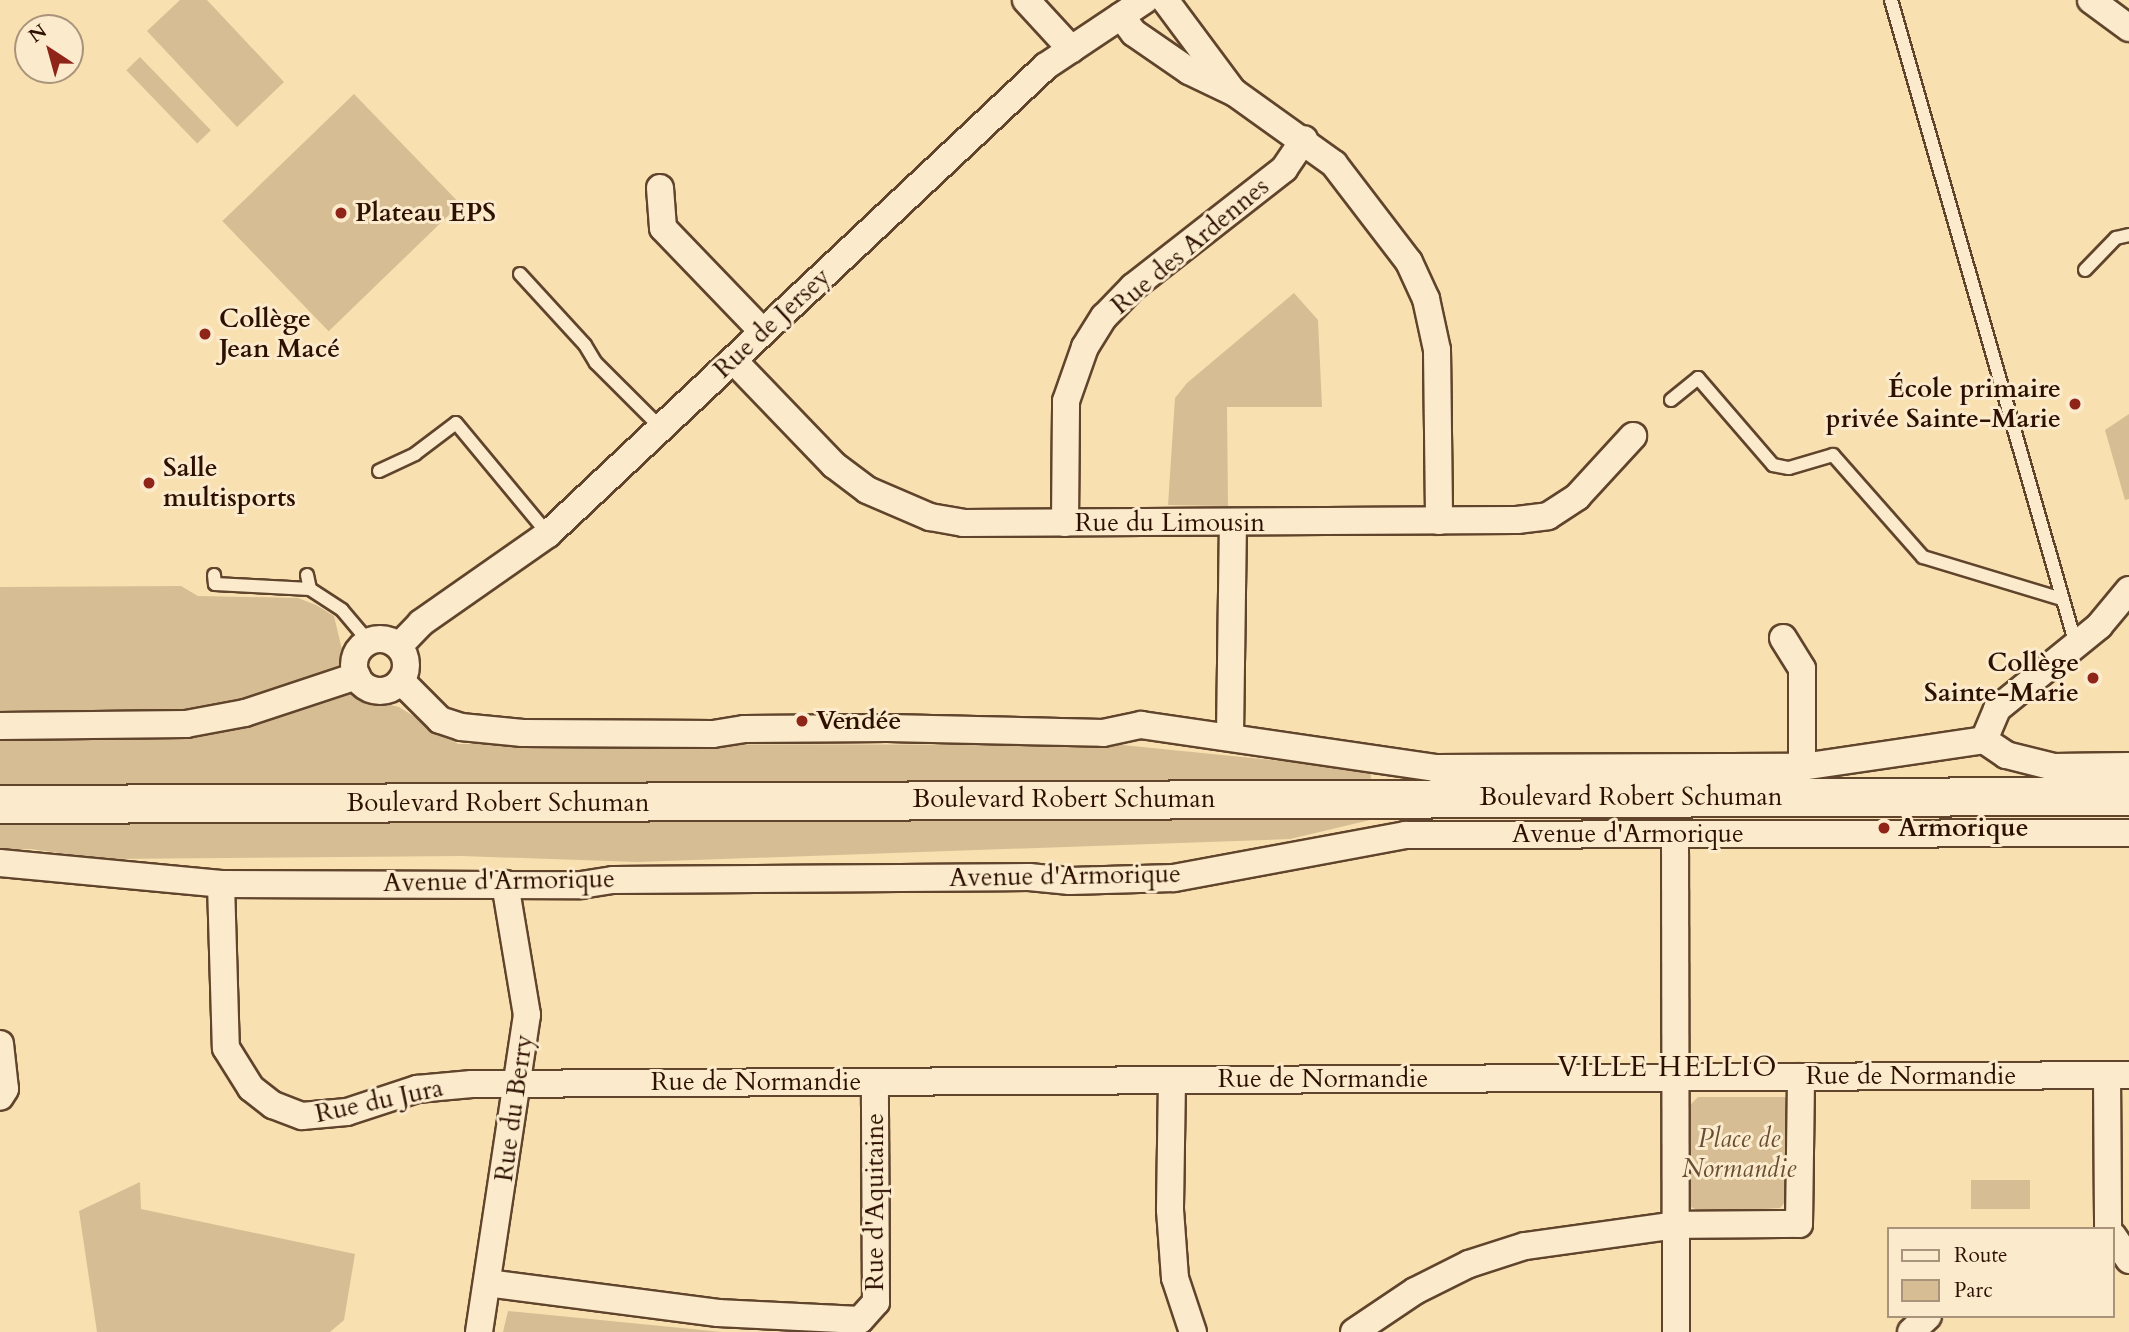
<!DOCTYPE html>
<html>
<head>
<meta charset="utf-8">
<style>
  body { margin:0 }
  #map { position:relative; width:2129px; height:1332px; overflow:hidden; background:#f9e0b1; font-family:Cardo,serif }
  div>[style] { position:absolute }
  .green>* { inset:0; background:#d6bd93; transform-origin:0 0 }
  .roads { filter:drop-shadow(2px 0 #60442c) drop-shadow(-2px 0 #60442c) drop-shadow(0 2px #60442c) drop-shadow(0 -2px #60442c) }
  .service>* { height:12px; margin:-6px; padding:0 6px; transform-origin:6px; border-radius:6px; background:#fbebcc }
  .minor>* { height:26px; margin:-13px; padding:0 13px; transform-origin:13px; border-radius:13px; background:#fbebcc }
  .minor>.ring { margin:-13px; padding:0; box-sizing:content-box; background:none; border:26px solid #fbebcc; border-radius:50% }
  .secondary>* { height:37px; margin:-18.5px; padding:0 18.5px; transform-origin:18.5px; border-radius:18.5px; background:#fbebcc }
  .dots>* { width:19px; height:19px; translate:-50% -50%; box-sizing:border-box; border:4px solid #fbebcc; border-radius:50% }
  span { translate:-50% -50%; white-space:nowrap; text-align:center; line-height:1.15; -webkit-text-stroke:6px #fbebcc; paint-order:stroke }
  .poi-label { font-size:26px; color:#2d1000; font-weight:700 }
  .left { translate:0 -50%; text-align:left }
  .right { translate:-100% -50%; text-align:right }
  .street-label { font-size:26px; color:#2d1000 }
  .park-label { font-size:26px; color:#684d33; font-style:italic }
  .neighbourhood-label { font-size:28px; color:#2d1000; letter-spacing:2px }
  .legend { position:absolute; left:1887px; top:1227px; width:228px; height:91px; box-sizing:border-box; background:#fbebcc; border:2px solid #a9937a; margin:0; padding:9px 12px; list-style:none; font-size:21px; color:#2d1000 }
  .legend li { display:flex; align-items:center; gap:14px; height:35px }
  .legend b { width:35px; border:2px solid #a9937a }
  .north { position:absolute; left:14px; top:14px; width:70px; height:70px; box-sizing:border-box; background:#fbebcc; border:2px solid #a9937a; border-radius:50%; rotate:324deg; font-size:19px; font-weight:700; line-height:28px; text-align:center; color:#2d1000 }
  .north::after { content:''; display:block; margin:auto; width:24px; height:32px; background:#8f2418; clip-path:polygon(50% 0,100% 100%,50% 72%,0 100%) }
</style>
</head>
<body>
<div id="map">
  <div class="green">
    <i style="clip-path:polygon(180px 0,207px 0,284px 82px,237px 127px,147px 31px)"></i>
    <i style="left:140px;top:57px;width:102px;height:19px;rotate:46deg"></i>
    <i style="left:354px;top:94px;width:153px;height:183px;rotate:46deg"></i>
    <i style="clip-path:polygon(1294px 293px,1318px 320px,1322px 407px,1227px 407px,1228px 506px,1168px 505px,1175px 398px,1187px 383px)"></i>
    <i style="clip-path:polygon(2129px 414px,2129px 499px,2125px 500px,2105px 430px)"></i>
    <i style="clip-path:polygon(181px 586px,198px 596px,298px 598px,316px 605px,334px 616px,353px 696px,399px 707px,458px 744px,1122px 745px,1371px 770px,1370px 820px,1290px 839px,638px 862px,462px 856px,104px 859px,30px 849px,0 850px,0 587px)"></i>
    <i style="clip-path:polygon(1698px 1097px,1785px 1097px,1791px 1104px,1788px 1199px,1780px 1208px,1703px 1213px,1689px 1206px,1687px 1108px)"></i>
    <i style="left:1971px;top:1180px;width:59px;height:29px"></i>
    <i style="clip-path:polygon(140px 1182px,141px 1209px,355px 1254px,344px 1320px,330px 1332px,97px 1332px,79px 1211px)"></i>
    <i style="clip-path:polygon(508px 1311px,519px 1312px,722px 1332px,503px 1332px)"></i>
  </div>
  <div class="roads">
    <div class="service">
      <i style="left:1891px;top:0;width:671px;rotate:74deg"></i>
      <i style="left:2085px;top:270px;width:45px;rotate:-45.9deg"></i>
      <i style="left:2116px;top:238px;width:13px;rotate:-13deg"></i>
      <i style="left:520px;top:274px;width:96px;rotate:47.5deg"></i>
      <i style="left:585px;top:345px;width:21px;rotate:59deg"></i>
      <i style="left:596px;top:363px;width:91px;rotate:45deg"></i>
      <i style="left:1671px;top:400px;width:35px;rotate:-39deg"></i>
      <i style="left:1698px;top:378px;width:115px;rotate:49.2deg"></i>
      <i style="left:1773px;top:465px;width:16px;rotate:11deg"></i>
      <i style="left:1789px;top:468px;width:46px;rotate:-16.5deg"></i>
      <i style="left:1833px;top:455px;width:136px;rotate:48.6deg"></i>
      <i style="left:1923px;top:557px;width:145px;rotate:16.8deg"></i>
      <i style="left:379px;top:471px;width:40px;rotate:-25deg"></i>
      <i style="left:415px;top:454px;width:51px;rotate:-37.1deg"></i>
      <i style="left:456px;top:423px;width:144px;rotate:50.3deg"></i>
      <i style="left:214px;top:575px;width:9px;rotate:84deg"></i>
      <i style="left:215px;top:584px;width:95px;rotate:3deg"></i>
      <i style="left:310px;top:589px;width:38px;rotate:33deg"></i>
      <i style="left:342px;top:610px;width:42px;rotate:49.8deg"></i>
      <i style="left:307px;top:575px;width:14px;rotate:78deg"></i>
    </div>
    <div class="minor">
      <i style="left:1026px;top:0;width:67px;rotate:47.4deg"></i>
      <i style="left:1165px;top:0;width:111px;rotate:53.4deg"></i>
      <i style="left:2091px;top:0;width:47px;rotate:36.4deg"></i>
      <i style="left:1121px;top:16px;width:21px;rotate:53deg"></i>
      <i style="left:1134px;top:33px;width:67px;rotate:34.6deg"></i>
      <i style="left:1189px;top:71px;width:51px;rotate:25.6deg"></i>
      <i style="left:1235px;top:93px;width:122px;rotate:35.6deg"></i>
      <i style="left:1334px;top:164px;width:123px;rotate:52.6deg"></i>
      <i style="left:1409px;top:262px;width:41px;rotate:65.3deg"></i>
      <i style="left:1426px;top:299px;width:52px;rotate:77.8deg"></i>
      <i style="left:1437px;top:350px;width:171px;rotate:89.3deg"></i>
      <i style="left:660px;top:188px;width:40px;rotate:85.7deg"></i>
      <i style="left:663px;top:228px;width:144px;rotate:46.1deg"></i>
      <i style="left:733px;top:360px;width:146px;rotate:46.1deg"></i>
      <i style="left:834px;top:465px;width:41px;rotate:37.1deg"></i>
      <i style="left:867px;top:490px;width:69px;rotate:23.2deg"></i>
      <i style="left:930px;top:517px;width:34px;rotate:10deg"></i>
      <i style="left:963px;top:523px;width:554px;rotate:-0.31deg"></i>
      <i style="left:1517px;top:520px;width:31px;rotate:-7deg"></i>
      <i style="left:1548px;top:516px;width:35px;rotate:-33deg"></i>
      <i style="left:1577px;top:497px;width:83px;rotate:-47.4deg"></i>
      <i style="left:1065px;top:523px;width:122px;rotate:-89.5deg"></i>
      <i style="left:1066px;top:401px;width:57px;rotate:-70.6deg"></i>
      <i style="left:1085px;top:347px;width:36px;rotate:-58deg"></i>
      <i style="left:1104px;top:317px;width:42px;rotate:-46deg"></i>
      <i style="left:1133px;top:287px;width:192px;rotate:-38deg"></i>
      <i style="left:1284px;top:169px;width:36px;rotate:-56deg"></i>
      <i style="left:1783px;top:638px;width:36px;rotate:58deg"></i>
      <i style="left:1802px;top:669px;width:98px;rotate:90deg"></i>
      <i class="ring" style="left:354px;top:639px;width:26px;height:26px"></i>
      <i style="left:399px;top:646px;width:32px;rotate:-46deg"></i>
      <i style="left:421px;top:623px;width:155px;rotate:-35deg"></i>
      <i style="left:548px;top:534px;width:683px;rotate:-43.22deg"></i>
      <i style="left:1046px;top:66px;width:119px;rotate:-33.7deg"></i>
      <i style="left:401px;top:681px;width:55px;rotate:45deg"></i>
      <i style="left:440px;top:720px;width:22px;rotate:18deg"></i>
      <i style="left:461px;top:727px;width:62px;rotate:5.5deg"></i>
      <i style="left:523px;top:733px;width:190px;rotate:0.3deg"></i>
      <i style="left:713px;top:734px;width:31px;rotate:-9deg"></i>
      <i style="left:744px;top:729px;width:144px;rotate:-0.4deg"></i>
      <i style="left:888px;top:728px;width:215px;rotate:1.3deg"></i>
      <i style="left:1103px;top:733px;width:39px;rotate:-12deg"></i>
      <i style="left:1141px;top:725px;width:296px;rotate:8.3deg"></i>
      <i style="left:1434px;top:768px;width:368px;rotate:-0.2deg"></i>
      <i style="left:1802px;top:767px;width:184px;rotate:-8.4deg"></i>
      <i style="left:1984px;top:740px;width:27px;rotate:34deg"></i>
      <i style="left:2006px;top:755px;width:49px;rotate:14deg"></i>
      <i style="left:2054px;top:767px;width:75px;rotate:-0.8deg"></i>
      <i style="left:0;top:726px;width:186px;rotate:-0.6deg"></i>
      <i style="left:186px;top:724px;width:60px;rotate:-10.6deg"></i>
      <i style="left:245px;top:713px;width:118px;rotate:-18.3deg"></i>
      <i style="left:1230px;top:735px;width:212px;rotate:-89.2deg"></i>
      <i style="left:1984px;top:740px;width:34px;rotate:-67deg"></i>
      <i style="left:1997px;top:709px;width:132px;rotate:-39.1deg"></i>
      <i style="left:2099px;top:626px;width:47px;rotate:-50.2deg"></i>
      <i style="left:1675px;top:835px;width:390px;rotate:89.9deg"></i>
      <i style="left:1676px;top:1225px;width:123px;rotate:-0.5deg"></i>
      <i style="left:1799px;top:1224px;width:147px;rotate:-89.2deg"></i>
      <i style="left:0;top:863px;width:222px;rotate:5.4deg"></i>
      <i style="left:221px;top:884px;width:360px;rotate:0.2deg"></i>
      <i style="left:581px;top:885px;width:32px;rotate:-9deg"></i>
      <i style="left:613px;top:880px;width:416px;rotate:-0.4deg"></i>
      <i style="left:1029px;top:877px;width:41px;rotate:5.6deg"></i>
      <i style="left:1070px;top:881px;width:104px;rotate:-1.7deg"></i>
      <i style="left:1174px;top:878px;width:235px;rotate:-10.5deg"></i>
      <i style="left:1405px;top:835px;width:724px;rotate:-0.16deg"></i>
      <i style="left:221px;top:884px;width:164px;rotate:88.3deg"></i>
      <i style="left:226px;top:1048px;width:47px;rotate:58deg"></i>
      <i style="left:251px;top:1088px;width:28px;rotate:38deg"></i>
      <i style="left:273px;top:1105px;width:31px;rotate:21deg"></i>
      <i style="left:302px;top:1116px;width:45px;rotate:-5.1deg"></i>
      <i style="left:347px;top:1112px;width:74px;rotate:-18.2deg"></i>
      <i style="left:417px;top:1089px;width:55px;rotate:-5.2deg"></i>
      <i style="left:472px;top:1084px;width:1657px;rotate:-0.31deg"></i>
      <i style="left:0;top:1044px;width:45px;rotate:83.7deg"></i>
      <i style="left:5px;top:1089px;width:9px;rotate:122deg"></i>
      <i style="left:2107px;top:1075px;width:154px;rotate:89.6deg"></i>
      <i style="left:1172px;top:1080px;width:130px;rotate:90.9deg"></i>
      <i style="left:1170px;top:1210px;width:68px;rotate:85.8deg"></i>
      <i style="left:1175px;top:1278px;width:57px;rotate:71.6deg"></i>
      <i style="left:2113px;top:1236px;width:29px;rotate:56deg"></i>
      <i style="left:487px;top:1283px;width:233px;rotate:7.4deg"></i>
      <i style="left:718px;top:1313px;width:142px;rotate:2.8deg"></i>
      <i style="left:860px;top:1320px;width:24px;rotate:-48deg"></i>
      <i style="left:876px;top:1302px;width:220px;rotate:-90.3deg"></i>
      <i style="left:479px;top:1332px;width:321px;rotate:-81.4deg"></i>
      <i style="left:527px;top:1015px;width:133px;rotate:-99.5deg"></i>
      <i style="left:1354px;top:1332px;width:73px;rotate:-33.9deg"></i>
      <i style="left:1415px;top:1291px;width:60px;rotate:-26.6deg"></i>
      <i style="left:1469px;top:1264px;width:59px;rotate:-17.8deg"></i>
      <i style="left:1525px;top:1246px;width:152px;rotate:-7.9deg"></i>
      <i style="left:1676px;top:1225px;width:107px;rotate:90deg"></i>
      <i style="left:1911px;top:1332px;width:23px;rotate:-43deg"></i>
    </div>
    <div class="secondary">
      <i style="left:0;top:804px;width:2129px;rotate:-0.22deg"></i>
    </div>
  </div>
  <div class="dots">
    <i style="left:341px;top:213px;background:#8f2418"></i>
    <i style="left:205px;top:334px;background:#8f2418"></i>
    <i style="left:2075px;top:404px;background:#8f2418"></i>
    <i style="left:149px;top:483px;background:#8f2418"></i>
    <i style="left:2093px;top:678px;background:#8f2418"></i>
    <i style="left:802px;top:721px;background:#8f2418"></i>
    <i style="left:1884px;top:828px;background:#8f2418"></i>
  </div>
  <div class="poi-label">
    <span class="left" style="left:355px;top:213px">Plateau EPS</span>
    <span class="left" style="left:219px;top:334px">Collège<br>Jean Macé</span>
    <span class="right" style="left:2061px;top:404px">École primaire<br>privée Sainte-Marie</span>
    <span class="left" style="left:163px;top:483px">Salle<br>multisports</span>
    <span class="right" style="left:2079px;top:678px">Collège<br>Sainte-Marie</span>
    <span class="left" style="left:816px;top:721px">Vendée</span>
    <span class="left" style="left:1898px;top:828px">Armorique</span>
  </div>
  <div class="street-label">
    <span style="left:1190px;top:246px;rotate:-40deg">Rue des Ardennes</span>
    <span style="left:772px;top:323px;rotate:-43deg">Rue de Jersey</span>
    <span style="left:1170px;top:523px">Rue du Limousin</span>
    <span style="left:1631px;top:797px">Boulevard Robert Schuman</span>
    <span style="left:1064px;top:799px">Boulevard Robert Schuman</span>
    <span style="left:498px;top:803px">Boulevard Robert Schuman</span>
    <span style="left:1628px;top:834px">Avenue d'Armorique</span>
    <span style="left:1065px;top:876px;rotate:-1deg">Avenue d'Armorique</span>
    <span style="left:499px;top:881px;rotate:-1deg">Avenue d'Armorique</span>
    <span style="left:1911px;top:1076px">Rue de Normandie</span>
    <span style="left:1323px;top:1079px">Rue de Normandie</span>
    <span style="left:756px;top:1082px">Rue de Normandie</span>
    <span style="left:379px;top:1101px;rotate:-12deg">Rue du Jura</span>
    <span style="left:514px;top:1108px;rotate:-82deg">Rue du Berry</span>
    <span style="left:875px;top:1202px;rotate:-90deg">Rue d'Aquitaine</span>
  </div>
  <div class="park-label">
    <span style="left:1739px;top:1154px">Place de<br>Normandie</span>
  </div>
  <div class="neighbourhood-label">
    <span style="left:1668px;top:1067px">VILLE HELLIO</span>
  </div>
  <ul class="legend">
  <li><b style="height:9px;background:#fbebcc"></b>Route</li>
  <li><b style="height:19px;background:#d6bd93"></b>Parc</li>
  </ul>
  <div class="north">N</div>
</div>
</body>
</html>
